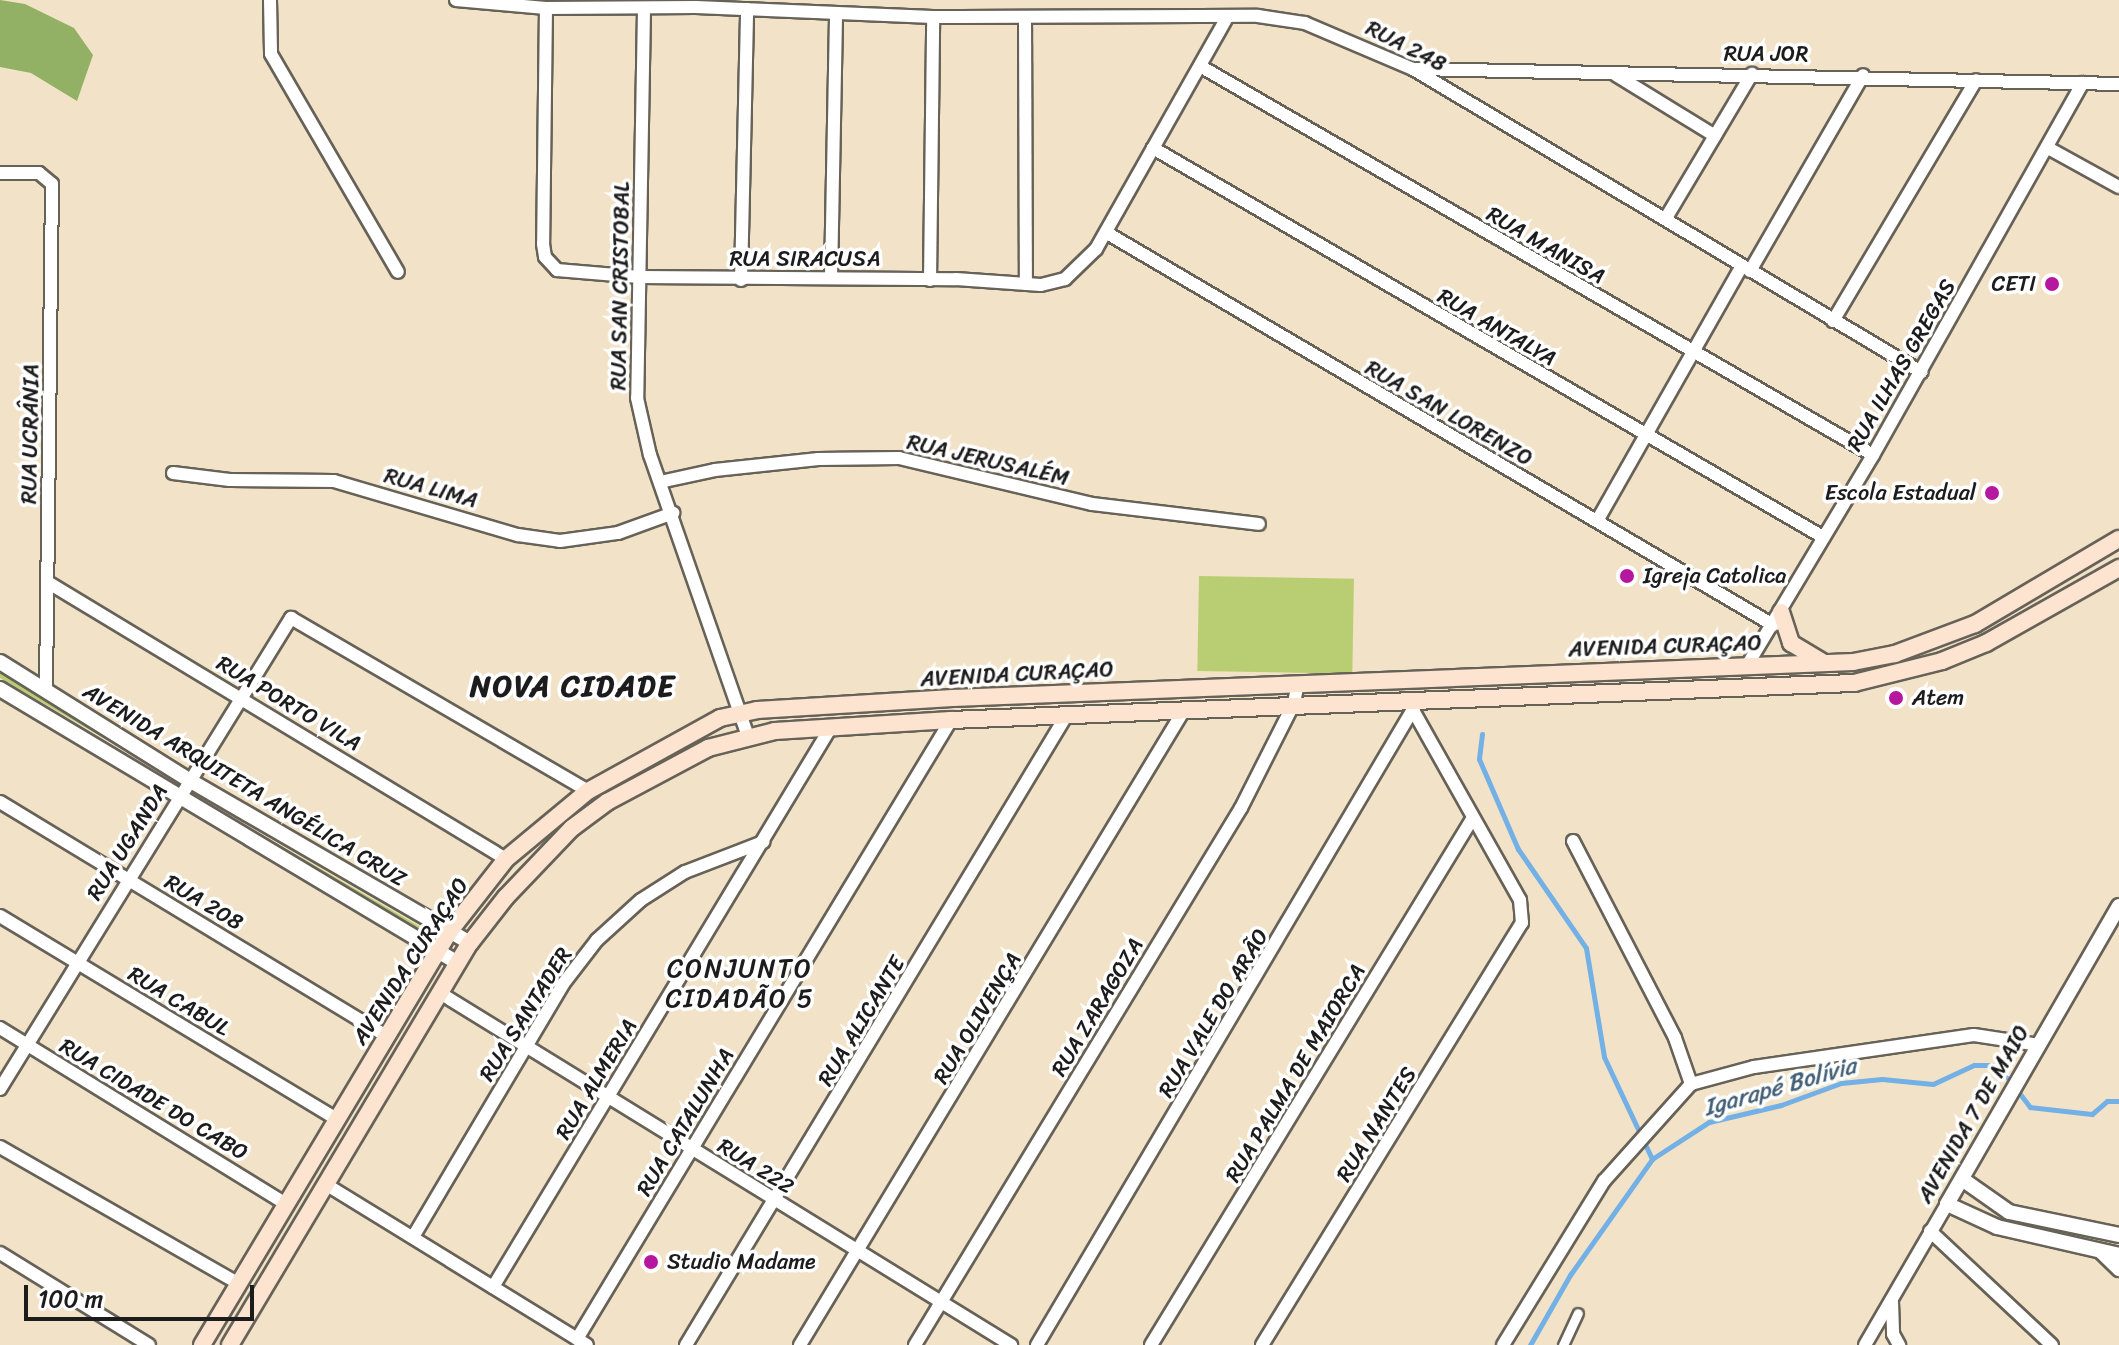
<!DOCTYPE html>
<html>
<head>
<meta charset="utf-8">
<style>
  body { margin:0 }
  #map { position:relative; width:2119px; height:1345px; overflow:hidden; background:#f2e3c8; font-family:Sriracha,sans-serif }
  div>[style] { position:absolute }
  .green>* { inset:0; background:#b9ce72; transform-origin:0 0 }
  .forest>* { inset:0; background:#92b164 }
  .stream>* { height:5px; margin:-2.5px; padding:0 2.5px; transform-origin:2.5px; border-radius:2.5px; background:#73b0e5 }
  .roads { filter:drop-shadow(2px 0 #676258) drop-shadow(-2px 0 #676258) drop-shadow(0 2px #676258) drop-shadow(0 -2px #676258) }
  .pedestrian>* { height:9px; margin:-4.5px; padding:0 4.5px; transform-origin:4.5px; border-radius:4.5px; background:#fff }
  .minor>* { height:12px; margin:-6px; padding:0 6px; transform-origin:6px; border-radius:6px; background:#fff }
  .tertiary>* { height:14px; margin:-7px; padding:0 7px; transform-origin:7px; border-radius:7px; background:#fff }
  .secondary>* { height:16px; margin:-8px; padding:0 8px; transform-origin:8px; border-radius:8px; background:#fde4d0 }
  .dots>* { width:22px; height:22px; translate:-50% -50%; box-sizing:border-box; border:4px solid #fff; border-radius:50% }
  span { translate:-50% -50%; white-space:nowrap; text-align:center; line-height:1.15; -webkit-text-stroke:7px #fff; paint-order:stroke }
  .street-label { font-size:22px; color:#1c1c1c }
  .poi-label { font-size:22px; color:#1c1c1c }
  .right { translate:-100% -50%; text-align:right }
  .left { translate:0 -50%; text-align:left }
  .water-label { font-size:24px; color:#435f76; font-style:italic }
  .quarter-label { font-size:26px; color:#1c1c1c; letter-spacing:2px }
  .district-label { font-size:30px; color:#1c1c1c; font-weight:700; letter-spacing:2px }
  .scale { position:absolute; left:24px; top:1285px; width:230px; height:36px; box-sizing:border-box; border:4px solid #1c1c1c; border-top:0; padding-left:10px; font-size:24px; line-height:28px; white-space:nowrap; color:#1c1c1c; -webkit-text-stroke:6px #fff; paint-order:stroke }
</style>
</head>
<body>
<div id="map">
  <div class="green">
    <i style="left:1199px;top:576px;width:155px;height:95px;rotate:1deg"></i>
    <i style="clip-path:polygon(0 667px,176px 780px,0 678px)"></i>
    <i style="clip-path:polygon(192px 794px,436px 936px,437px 942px,428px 943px)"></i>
  </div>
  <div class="forest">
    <i style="clip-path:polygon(0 0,25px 4px,74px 28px,93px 55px,77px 101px,31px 73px,0 67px)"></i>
  </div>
  <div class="stream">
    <i style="left:1482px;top:734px;width:25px;rotate:97deg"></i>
    <i style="left:1479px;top:759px;width:98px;rotate:66.6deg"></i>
    <i style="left:1518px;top:849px;width:120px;rotate:55.5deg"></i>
    <i style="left:1586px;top:948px;width:110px;rotate:80.6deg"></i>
    <i style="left:1604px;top:1057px;width:113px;rotate:64.8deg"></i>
    <i style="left:1530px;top:1345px;width:81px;rotate:-60.3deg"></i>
    <i style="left:1570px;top:1275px;width:142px;rotate:-54.7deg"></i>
    <i style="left:1652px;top:1159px;width:68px;rotate:-33deg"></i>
    <i style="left:1709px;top:1122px;width:74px;rotate:-13.3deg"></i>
    <i style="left:1781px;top:1105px;width:64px;rotate:-20.1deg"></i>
    <i style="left:1841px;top:1083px;width:41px;rotate:-5.6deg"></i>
    <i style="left:1882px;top:1079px;width:51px;rotate:5.6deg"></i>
    <i style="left:1933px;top:1084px;width:45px;rotate:-24.9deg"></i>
    <i style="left:1974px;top:1065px;width:24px"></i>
    <i style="left:1998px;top:1065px;width:53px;rotate:52.7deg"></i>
    <i style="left:2030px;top:1107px;width:62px;rotate:6.4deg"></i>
    <i style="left:2092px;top:1114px;width:20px;rotate:-41deg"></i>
    <i style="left:2107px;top:1101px;width:12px"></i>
  </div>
  <div class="roads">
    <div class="pedestrian">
      <i style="left:1563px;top:1345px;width:35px;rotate:-65deg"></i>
    </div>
    <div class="minor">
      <i style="left:270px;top:0;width:54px;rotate:88.9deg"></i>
      <i style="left:271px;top:54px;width:252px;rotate:59.8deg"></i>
      <i style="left:456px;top:0;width:90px;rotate:5.1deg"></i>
      <i style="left:546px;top:8px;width:150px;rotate:-0.4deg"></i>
      <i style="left:696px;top:7px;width:237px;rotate:2.4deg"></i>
      <i style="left:933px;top:17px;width:325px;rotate:-0.2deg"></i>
      <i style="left:1258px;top:16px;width:48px;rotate:8.5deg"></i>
      <i style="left:1305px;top:23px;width:117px;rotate:23.1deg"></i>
      <i style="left:1413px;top:69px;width:592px;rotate:30.81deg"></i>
      <i style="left:546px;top:8px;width:236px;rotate:90.7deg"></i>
      <i style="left:543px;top:244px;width:13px;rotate:81deg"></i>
      <i style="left:545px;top:257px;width:18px;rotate:47deg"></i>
      <i style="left:557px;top:270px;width:83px;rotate:4.8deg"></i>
      <i style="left:640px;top:277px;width:316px;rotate:0.4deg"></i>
      <i style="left:956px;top:279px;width:85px;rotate:4deg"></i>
      <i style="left:1041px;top:285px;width:25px;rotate:-14deg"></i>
      <i style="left:1065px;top:279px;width:43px;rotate:-44.1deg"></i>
      <i style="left:1096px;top:249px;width:266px;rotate:-60.5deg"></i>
      <i style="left:644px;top:10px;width:388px;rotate:91deg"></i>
      <i style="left:637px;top:398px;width:58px;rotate:77.2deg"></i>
      <i style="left:650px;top:455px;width:298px;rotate:70.8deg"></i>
      <i style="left:1025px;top:17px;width:267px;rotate:89.8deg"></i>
      <i style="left:1200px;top:66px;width:777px;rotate:30.03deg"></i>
      <i style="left:1416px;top:69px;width:703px;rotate:1.22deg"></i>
      <i style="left:1616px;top:75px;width:116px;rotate:31.6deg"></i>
      <i style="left:1153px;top:148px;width:775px;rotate:30.14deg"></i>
      <i style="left:2048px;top:148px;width:81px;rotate:28.8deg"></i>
      <i style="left:0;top:173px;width:39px"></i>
      <i style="left:39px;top:173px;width:17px;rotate:40deg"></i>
      <i style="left:52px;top:184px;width:507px;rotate:90.68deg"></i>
      <i style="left:1666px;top:218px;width:168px;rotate:-59.2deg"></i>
      <i style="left:1107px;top:233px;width:773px;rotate:30.48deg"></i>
      <i style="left:1750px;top:271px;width:226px;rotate:-60deg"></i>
      <i style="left:831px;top:278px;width:263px;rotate:-88.9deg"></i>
      <i style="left:741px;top:280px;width:271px;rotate:-88.7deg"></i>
      <i style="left:930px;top:280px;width:263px;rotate:-89.3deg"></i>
      <i style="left:1833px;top:321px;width:280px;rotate:-59.3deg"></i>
      <i style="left:173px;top:473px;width:57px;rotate:7deg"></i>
      <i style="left:230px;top:480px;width:104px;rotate:0.6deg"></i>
      <i style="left:334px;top:481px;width:192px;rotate:16.4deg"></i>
      <i style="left:518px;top:535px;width:42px;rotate:8.1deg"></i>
      <i style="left:560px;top:541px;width:59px;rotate:-7.9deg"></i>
      <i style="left:618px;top:533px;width:59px;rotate:-20deg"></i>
      <i style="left:660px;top:482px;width:56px;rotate:-12.3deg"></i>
      <i style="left:715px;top:470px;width:104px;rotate:-6.1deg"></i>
      <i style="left:818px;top:459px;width:81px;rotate:-0.7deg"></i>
      <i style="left:899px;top:458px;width:198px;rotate:13.4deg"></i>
      <i style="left:1092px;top:504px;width:168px;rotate:6.8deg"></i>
      <i style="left:1597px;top:521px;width:293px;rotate:-60.4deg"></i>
      <i style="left:49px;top:583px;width:534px;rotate:31.13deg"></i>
      <i style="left:1748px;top:664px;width:244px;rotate:-59.1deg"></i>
      <i style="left:1873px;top:455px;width:427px;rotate:-60.6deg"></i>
      <i style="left:0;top:802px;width:451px;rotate:31.2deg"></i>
      <i style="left:1573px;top:841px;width:222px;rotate:62.6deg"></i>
      <i style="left:1675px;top:1038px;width:49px;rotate:70.8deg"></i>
      <i style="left:0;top:916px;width:393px;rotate:31.1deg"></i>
      <i style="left:440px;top:993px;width:671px;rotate:31.65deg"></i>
      <i style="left:0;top:1028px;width:336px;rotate:31.6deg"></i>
      <i style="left:0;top:1089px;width:554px;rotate:-58.29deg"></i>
      <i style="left:291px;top:618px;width:344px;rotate:30.2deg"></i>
      <i style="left:0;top:1147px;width:275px;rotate:29.8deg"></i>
      <i style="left:327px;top:1185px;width:305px;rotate:31.6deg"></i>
      <i style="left:1930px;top:1231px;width:167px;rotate:43.1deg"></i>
      <i style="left:413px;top:1237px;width:294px;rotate:-59.3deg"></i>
      <i style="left:563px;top:984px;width:56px;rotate:-52.3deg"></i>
      <i style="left:597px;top:940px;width:59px;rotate:-42.3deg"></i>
      <i style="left:641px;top:900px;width:52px;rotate:-32.5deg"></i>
      <i style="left:685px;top:872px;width:84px;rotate:-21deg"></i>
      <i style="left:2098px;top:1250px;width:29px;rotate:44deg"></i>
      <i style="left:0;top:1253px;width:175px;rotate:31.7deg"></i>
      <i style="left:493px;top:1287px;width:654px;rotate:-58.89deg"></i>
      <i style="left:1892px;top:1302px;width:32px;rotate:88deg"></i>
      <i style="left:1893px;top:1334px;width:13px;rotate:61deg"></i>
      <i style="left:577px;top:1339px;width:723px;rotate:-58.86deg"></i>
      <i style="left:686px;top:1345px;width:735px;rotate:-58.86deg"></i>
      <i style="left:800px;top:1345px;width:742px;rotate:-58.84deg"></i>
      <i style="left:915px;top:1345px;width:628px;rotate:-58.74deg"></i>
      <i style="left:1241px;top:808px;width:118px;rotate:-63.2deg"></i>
      <i style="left:1294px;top:703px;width:20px;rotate:-79deg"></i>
      <i style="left:1037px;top:1345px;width:750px;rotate:-59.4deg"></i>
      <i style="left:1151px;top:1345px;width:614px;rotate:-58.59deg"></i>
      <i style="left:1262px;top:1345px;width:496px;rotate:-58.4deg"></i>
      <i style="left:1522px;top:923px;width:23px;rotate:-95deg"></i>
      <i style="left:1520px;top:900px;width:218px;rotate:-119.4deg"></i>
      <i style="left:1503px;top:1345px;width:193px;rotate:-58.4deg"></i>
      <i style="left:1604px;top:1181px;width:130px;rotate:-48.1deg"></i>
      <i style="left:1691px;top:1084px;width:65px;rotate:-15.1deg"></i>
      <i style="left:1754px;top:1067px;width:222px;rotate:-8.3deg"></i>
      <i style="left:1974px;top:1035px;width:66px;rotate:8.7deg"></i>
      <i style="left:1865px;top:1345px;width:163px;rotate:-59.8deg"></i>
    </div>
    <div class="tertiary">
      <i style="left:0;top:662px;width:223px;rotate:32deg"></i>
      <i style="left:189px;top:780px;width:325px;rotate:30.1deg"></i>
      <i style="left:0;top:689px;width:534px;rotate:30.89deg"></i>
      <i style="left:2119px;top:906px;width:344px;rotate:120deg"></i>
      <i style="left:1947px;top:1204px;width:55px;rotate:24.7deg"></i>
      <i style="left:1997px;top:1227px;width:125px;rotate:12.9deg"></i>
      <i style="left:1962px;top:1179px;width:57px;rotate:35.1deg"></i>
      <i style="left:2009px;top:1212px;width:112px;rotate:11.8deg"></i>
    </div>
    <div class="secondary">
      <i style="left:1781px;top:612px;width:33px;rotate:72deg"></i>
      <i style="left:1791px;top:643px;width:37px;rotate:31deg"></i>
      <i style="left:202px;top:1345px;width:481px;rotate:-59.1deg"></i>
      <i style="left:449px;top:932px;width:93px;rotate:-52deg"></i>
      <i style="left:506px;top:859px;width:107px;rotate:-39.7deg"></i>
      <i style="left:588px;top:791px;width:151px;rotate:-28.9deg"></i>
      <i style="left:720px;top:718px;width:38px;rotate:-12deg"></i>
      <i style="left:757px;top:710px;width:196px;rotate:-3.5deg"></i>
      <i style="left:953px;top:698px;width:901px;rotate:-2.29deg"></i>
      <i style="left:1853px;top:662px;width:43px;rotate:-10.8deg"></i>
      <i style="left:1895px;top:654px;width:85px;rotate:-20.6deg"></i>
      <i style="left:1975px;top:624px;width:167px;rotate:-30.6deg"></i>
      <i style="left:230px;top:1345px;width:468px;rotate:-59.2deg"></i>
      <i style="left:470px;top:943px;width:58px;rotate:-52deg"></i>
      <i style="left:506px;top:897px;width:95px;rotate:-46.3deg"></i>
      <i style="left:572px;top:828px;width:44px;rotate:-36.6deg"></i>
      <i style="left:607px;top:802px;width:115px;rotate:-28.1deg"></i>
      <i style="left:708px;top:748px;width:69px;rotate:-14.2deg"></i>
      <i style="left:775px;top:731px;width:176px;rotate:-3.6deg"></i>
      <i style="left:951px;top:720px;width:904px;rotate:-2.35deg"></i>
      <i style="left:1854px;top:683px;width:91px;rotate:-14deg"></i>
      <i style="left:1942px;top:661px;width:48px;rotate:-22.2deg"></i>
      <i style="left:1986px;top:643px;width:153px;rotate:-29.4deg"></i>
    </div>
  </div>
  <div class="dots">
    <i style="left:2052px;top:284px;background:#b5179e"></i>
    <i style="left:1992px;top:493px;background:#b5179e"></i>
    <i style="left:1627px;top:576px;background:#b5179e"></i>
    <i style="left:1896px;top:698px;background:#b5179e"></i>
    <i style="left:651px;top:1262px;background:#b5179e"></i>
  </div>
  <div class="street-label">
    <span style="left:1406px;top:46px;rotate:27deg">RUA 248</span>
    <span style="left:1766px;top:54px">RUA JOR</span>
    <span style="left:1546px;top:245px;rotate:30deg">RUA MANISA</span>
    <span style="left:805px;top:259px">RUA SIRACUSA</span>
    <span style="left:620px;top:286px;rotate:-89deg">RUA SAN CRISTOBAL</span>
    <span style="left:1497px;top:327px;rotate:30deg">RUA ANTALYA</span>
    <span style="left:1901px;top:365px;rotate:-60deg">RUA ILHAS GREGAS</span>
    <span style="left:1449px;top:413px;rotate:30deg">RUA SAN LORENZO</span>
    <span style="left:30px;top:434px;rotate:-89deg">RUA UCRÂNIA</span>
    <span style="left:988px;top:460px;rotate:13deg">RUA JERUSALÉM</span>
    <span style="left:431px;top:488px;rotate:16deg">RUA LIMA</span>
    <span style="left:1665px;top:646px;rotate:-2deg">AVENIDA CURAÇAO</span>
    <span style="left:1017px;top:674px;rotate:-3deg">AVENIDA CURAÇAO</span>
    <span style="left:289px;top:703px;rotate:31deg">RUA PORTO VILA</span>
    <span style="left:245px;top:785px;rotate:31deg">AVENIDA ARQUITETA ANGÉLICA CRUZ</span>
    <span style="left:127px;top:842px;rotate:-58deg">RUA UGANDA</span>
    <span style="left:204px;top:902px;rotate:31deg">RUA 208</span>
    <span style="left:410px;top:961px;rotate:-57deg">AVENIDA CURAÇAO</span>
    <span style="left:179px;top:1001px;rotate:31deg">RUA CABUL</span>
    <span style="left:1097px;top:1007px;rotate:-59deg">RUA ZARAGOZA</span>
    <span style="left:1213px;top:1013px;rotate:-59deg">RUA VALE DO ARÃO</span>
    <span style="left:525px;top:1014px;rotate:-58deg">RUA SANTADER</span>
    <span style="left:977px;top:1018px;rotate:-59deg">RUA OLIVENÇA</span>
    <span style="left:861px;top:1021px;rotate:-59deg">RUA ALICANTE</span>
    <span style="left:1295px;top:1073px;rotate:-59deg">RUA PALMA DE MAIORCA</span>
    <span style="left:596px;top:1079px;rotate:-59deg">RUA ALMERIA</span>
    <span style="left:154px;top:1099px;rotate:31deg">RUA CIDADE DO CABO</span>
    <span style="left:1973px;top:1114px;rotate:-60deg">AVENIDA 7 DE MAIO</span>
    <span style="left:685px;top:1122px;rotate:-59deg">RUA CATALUNHA</span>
    <span style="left:1376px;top:1124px;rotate:-58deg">RUA NANTES</span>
    <span style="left:756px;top:1166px;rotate:32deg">RUA 222</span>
  </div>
  <div class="poi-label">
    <span class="right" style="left:2036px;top:284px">CETI</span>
    <span class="right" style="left:1976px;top:493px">Escola Estadual</span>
    <span class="left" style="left:1643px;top:576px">Igreja Catolica</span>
    <span class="left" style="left:1912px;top:698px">Atem</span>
    <span class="left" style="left:667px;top:1262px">Studio Madame</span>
  </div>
  <div class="water-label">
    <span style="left:1780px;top:1087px;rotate:-16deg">Igarapé Bolívia</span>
  </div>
  <div class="quarter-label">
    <span style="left:740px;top:984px">CONJUNTO<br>CIDADÃO 5</span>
  </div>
  <div class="district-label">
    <span style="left:573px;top:686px">NOVA CIDADE</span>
  </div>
  <div class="scale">100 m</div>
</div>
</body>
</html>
